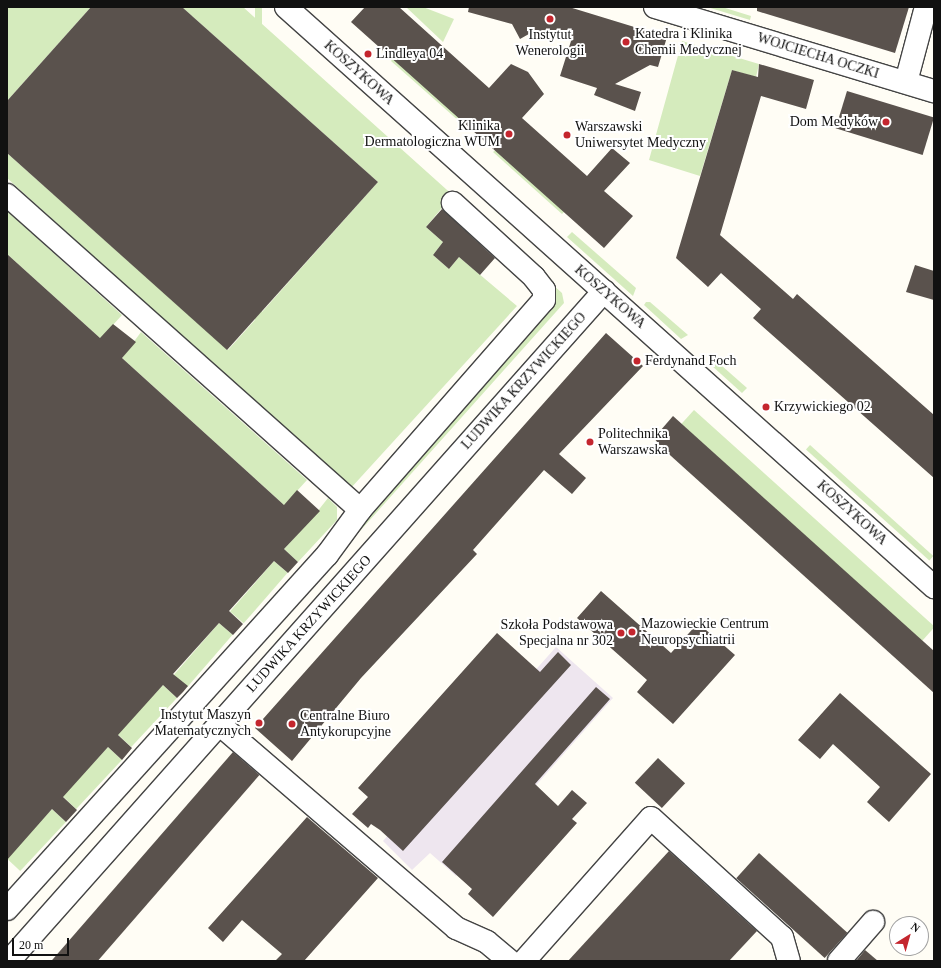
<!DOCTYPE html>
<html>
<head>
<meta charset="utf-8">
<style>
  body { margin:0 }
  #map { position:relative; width:941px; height:968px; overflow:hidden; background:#fffdf5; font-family:Georgia,serif }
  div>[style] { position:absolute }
  .industrial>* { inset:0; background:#eee6ef }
  .green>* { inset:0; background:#d5ebbd; transform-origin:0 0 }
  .building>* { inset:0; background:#5a524d; transform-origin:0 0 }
  .roads { filter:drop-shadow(1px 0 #444) drop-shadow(-1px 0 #444) drop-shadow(0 1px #444) drop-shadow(0 -1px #444) }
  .minor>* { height:22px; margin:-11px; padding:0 11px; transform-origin:11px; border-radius:11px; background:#fff }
  .dots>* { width:11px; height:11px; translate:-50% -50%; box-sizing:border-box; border:2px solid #fff; border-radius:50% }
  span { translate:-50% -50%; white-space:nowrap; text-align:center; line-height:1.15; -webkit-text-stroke:4px #fff; paint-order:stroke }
  .poi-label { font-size:14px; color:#111 }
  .left { translate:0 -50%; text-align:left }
  .right { translate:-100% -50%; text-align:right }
  .street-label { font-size:14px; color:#111 }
  .frame { position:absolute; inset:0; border:8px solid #111; pointer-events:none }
  .north { position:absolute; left:889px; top:916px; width:40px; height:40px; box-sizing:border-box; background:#fff; border:1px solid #a0a0a0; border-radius:50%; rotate:37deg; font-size:11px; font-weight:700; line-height:16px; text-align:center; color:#111 }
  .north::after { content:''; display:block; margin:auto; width:14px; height:18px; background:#c4262e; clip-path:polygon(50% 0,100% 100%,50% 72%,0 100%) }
  .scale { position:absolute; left:12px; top:938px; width:57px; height:18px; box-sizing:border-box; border:2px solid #111; border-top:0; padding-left:5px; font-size:12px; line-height:14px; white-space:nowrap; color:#111; -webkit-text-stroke:3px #fff; paint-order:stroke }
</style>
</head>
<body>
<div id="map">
  <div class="industrial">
    <i style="clip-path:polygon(556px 647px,613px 698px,456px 876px,430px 853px,412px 870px,383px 841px)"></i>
  </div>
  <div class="green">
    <i style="clip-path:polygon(7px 7px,91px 7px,7px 101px)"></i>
    <i style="clip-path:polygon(182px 7px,243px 7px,562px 293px,564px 303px,343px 550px,381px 495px,549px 305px,451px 197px,426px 227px,443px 242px,433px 255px,449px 269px,459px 257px,517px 306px,350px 489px,7px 178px,7px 153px,228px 350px,378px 182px)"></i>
    <i style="left:255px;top:7px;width:7px;height:419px"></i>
    <i style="clip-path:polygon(406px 7px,423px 7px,454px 19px,443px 42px)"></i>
    <i style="clip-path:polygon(707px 7px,722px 7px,751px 16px,750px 20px)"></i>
    <i style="clip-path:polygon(682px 41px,759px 64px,756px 77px,732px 70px,700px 176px,649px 160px)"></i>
    <i style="clip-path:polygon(394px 57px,463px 119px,460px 122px,391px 61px)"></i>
    <i style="clip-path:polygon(497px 149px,565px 211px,562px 214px,493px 152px)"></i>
    <i style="clip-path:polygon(7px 211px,122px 315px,103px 336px,111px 348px,7px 254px)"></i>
    <i style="clip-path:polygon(572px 232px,636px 288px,633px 296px,567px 237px)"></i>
    <i style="clip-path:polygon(646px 302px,650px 302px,688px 335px,681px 339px,644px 305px)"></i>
    <i style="clip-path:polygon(141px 332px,307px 480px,287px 502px,309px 522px,328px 498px,337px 507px,337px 520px,298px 562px,284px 549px,306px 525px,122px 358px)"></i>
    <i style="clip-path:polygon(713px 358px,747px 388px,742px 393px,711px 365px)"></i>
    <i style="left:694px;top:410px;width:324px;height:19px;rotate:42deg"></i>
    <i style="left:810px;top:445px;width:166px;height:6px;rotate:42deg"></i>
    <i style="left:274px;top:561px;width:18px;height:67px;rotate:41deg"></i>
    <i style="left:219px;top:623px;width:18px;height:69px;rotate:41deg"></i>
    <i style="left:163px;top:685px;width:19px;height:67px;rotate:43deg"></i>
    <i style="left:108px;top:747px;width:19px;height:67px;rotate:43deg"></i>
    <i style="left:52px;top:809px;width:19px;height:67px;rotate:43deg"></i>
  </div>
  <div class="building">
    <i style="clip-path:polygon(91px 7px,182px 7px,378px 182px,227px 350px,7px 153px,7px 101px)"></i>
    <i style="clip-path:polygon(365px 7px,399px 7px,489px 88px,511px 64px,528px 72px,544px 94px,522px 118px,587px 176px,612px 148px,630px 163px,604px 191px,633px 216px,604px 248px,351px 22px)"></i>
    <i style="clip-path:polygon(469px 7px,569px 7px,667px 37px,658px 67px,650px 65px,615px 84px,641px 92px,635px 111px,594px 95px,597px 88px,560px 76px,571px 41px,536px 30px,520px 39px,512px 24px,468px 12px)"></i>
    <i style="clip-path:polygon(757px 7px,909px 7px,895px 53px,757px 11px)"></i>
    <i style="clip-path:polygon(759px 64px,814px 80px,806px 109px,761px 96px,720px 235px,793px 299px,797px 294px,934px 415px,934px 478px,753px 318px,761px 309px,721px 273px,708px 287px,676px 258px,732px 70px,758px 77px)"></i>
    <i style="left:847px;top:91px;width:91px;height:39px;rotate:17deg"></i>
    <i style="clip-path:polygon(442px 209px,495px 258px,480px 275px,459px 257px,449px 269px,433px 255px,443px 242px,426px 227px)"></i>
    <i style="clip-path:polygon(7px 254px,100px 338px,113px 324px,136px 342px,122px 358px,284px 505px,297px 490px,320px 511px,284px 549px,298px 562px,288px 573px,274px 561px,229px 611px,243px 624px,233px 635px,219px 623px,173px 674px,188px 686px,183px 692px,177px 698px,163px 685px,118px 735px,132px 748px,122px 760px,108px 747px,63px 797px,77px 810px,66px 822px,52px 809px,7px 860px)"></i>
    <i style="clip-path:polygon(915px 265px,934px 271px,934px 300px,906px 292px)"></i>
    <i style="clip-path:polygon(606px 333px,643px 366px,559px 454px,586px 478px,572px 494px,544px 470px,473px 550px,477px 554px,361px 678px,292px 761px,255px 728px)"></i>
    <i style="clip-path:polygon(673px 416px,934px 651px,934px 693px,661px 447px,654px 438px)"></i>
    <i style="clip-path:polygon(601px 591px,671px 653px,698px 623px,735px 655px,673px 724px,637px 692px,647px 680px,577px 618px)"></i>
    <i style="clip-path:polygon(497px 633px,540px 672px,558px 652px,571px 665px,403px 851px,380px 830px,371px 824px,368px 828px,352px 814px,368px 797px,358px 788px)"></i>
    <i style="clip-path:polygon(596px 687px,610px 699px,535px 784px,558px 806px,572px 790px,587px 803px,572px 819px,577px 823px,493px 917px,468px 894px,472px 889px,442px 862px)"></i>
    <i style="clip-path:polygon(840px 693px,931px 774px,889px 822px,867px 802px,880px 787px,833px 744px,820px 759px,798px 740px)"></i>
    <i style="left:233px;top:752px;width:35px;height:279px;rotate:41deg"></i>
    <i style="left:658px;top:758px;width:37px;height:34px;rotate:43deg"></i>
    <i style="clip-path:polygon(307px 817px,378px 878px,304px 961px,275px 961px,282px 954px,242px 920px,223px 942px,208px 928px)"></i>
    <i style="clip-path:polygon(669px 851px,757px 931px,729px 961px,568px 961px)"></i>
    <i style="left:759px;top:853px;width:119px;height:34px;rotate:42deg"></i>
    <i style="clip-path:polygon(865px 950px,878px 961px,856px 961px)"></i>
  </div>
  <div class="roads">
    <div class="minor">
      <i style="left:286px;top:7px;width:870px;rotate:41.83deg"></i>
      <i style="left:655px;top:7px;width:291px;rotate:16.8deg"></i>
      <i style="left:906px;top:82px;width:78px;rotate:-75.1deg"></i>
      <i style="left:7px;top:195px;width:473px;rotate:41.7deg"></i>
      <i style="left:360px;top:510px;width:279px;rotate:-48.8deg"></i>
      <i style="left:544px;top:300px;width:10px;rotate:-90deg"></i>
      <i style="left:544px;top:290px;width:16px;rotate:-128deg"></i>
      <i style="left:534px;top:277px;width:110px;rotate:-137.6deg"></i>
      <i style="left:219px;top:724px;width:313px;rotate:40.7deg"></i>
      <i style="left:456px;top:928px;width:34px;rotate:24deg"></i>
      <i style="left:487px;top:942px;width:30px;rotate:40deg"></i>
      <i style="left:7px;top:909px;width:477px;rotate:-47.9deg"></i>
      <i style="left:327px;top:555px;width:56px;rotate:-53.7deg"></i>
      <i style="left:9px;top:961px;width:896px;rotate:-48.39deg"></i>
      <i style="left:524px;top:961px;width:191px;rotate:-48.4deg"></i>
      <i style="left:651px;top:818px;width:177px;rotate:42.3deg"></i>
      <i style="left:782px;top:937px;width:25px;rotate:74deg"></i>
      <i style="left:839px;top:961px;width:52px;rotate:-48.9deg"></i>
    </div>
  </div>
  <div class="dots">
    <i style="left:550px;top:19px;background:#c4262e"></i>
    <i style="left:626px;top:42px;background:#c4262e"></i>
    <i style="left:368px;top:54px;background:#c4262e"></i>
    <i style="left:886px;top:122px;background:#c4262e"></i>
    <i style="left:509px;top:134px;background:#c4262e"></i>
    <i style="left:567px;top:135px;background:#c4262e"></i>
    <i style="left:637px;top:361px;background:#c4262e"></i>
    <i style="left:766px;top:407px;background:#c4262e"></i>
    <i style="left:590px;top:442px;background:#c4262e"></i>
    <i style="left:632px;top:632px;background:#c4262e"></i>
    <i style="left:621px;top:633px;background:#c4262e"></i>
    <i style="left:259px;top:723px;background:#c4262e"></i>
    <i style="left:292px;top:724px;background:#c4262e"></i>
  </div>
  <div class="poi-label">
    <span class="left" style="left:635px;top:42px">Katedra i Klinika<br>Chemii Medycznej</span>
    <span style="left:550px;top:43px">Instytut<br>Wenerologii</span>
    <span class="left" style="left:376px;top:54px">Lindleya 04</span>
    <span class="right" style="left:878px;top:122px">Dom Medyków</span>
    <span class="right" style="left:500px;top:134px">Klinika<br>Dermatologiczna WUM</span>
    <span class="left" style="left:575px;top:135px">Warszawski<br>Uniwersytet Medyczny</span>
    <span class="left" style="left:645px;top:361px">Ferdynand Foch</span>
    <span class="left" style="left:774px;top:407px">Krzywickiego 02</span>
    <span class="left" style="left:598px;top:442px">Politechnika<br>Warszawska</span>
    <span class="left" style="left:641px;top:632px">Mazowieckie Centrum<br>Neuropsychiatrii</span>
    <span class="right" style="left:613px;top:633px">Szkoła Podstawowa<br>Specjalna nr 302</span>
    <span class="right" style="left:251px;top:723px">Instytut Maszyn<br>Matematycznych</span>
    <span class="left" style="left:300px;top:724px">Centralne Biuro<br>Antykorupcyjne</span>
  </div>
  <div class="street-label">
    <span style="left:818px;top:56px;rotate:17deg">WOJCIECHA OCZKI</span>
    <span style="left:359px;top:73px;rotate:42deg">KOSZYKOWA</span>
    <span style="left:610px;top:297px;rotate:41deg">KOSZYKOWA</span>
    <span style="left:524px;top:381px;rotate:-48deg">LUDWIKA KRZYWICKIEGO</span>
    <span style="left:852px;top:513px;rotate:42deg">KOSZYKOWA</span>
    <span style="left:309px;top:624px;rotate:-48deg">LUDWIKA KRZYWICKIEGO</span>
  </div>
  <div class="frame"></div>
  <div class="north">N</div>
  <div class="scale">20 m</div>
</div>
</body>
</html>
